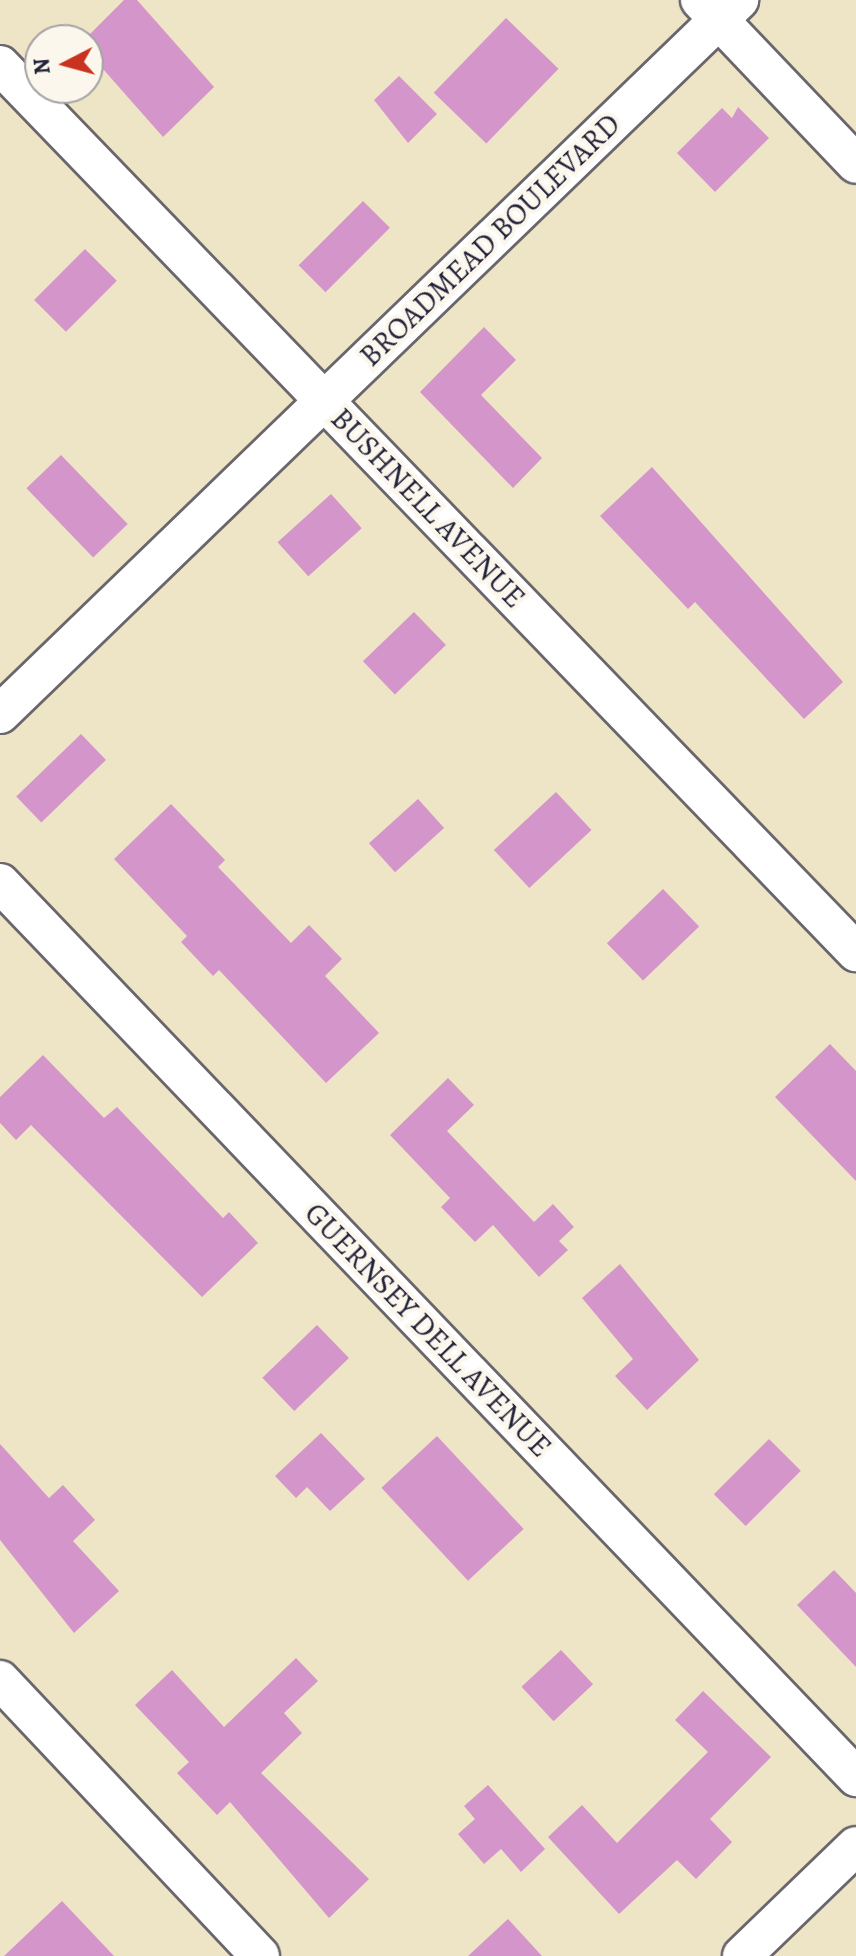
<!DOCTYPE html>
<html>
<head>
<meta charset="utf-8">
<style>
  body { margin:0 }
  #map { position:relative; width:856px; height:1956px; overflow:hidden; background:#eee4c6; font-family:Alegreya,serif }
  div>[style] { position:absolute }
  .building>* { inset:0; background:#d496ca; transform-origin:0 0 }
  .roads { filter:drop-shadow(2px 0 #69666c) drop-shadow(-2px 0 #69666c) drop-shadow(0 2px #69666c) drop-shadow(0 -2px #69666c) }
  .minor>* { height:38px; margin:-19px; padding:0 19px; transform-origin:19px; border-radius:19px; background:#fff }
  span { translate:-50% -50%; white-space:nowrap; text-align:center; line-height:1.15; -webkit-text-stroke:8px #fbf7ec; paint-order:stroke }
  .street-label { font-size:30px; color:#22223b }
  .north { position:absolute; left:24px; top:24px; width:80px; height:80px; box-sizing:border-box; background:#fbf7ec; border:2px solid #a4a2a5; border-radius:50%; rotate:264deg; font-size:22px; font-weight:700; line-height:32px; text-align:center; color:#22223b }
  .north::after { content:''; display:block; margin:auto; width:28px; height:36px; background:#c8321e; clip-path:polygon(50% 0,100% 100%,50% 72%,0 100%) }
</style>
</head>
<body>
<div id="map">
  <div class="building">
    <i style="clip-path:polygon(124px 0,137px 0,214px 87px,163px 137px,88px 52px,84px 40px)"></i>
    <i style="left:506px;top:18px;width:73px;height:104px;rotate:44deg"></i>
    <i style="clip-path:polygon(399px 76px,437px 114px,408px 143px,374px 100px)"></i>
    <i style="clip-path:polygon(738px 107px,769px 138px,715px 192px,677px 153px,722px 108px,732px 118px)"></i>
    <i style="left:363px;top:201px;width:38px;height:91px;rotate:45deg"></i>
    <i style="left:85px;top:249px;width:45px;height:72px;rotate:45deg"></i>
    <i style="clip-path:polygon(484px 327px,516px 360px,481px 395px,542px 458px,513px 488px,420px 392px)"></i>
    <i style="left:61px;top:455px;width:96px;height:48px;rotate:46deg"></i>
    <i style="clip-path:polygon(652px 467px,843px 682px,804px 719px,695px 602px,688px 609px,600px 516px)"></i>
    <i style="left:331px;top:494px;width:46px;height:72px;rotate:48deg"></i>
    <i style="left:414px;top:612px;width:46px;height:71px;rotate:46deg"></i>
    <i style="left:81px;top:734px;width:36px;height:90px;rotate:46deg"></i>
    <i style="left:556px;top:792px;width:52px;height:85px;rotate:47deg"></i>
    <i style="left:418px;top:799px;width:39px;height:66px;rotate:48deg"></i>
    <i style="clip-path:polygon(171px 804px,225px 860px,218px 867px,291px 943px,309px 925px,342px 959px,325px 976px,379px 1033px,326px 1083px,219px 970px,213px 976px,181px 942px,187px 936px,114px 859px)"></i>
    <i style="left:663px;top:889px;width:52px;height:78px;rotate:46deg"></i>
    <i style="clip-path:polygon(830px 1044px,856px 1071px,856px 1181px,775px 1097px)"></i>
    <i style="clip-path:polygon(43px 1055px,104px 1118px,117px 1107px,223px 1218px,229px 1212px,258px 1243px,202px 1297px,31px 1125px,16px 1140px,0 1123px,0 1097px)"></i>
    <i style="clip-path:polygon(448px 1078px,474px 1105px,447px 1131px,534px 1222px,553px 1204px,574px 1227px,559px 1241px,568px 1250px,539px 1277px,493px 1225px,475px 1242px,441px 1207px,450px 1198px,390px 1135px)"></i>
    <i style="clip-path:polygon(620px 1264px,699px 1360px,647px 1410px,615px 1376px,633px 1359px,582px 1298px)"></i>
    <i style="left:317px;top:1325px;width:46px;height:76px;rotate:46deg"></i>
    <i style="clip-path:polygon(321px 1433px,365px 1479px,330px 1511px,307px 1487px,296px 1498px,275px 1476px)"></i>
    <i style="left:437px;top:1436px;width:127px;height:76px;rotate:47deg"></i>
    <i style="left:769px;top:1439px;width:45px;height:78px;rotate:45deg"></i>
    <i style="clip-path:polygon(0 1444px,49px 1498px,63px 1485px,95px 1520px,73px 1541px,119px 1591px,74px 1633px,0 1540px)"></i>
    <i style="clip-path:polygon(834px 1570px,856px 1593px,856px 1667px,797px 1605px)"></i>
    <i style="left:561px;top:1650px;width:47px;height:54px;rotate:47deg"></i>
    <i style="clip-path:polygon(296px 1658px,318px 1681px,284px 1713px,302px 1733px,261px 1773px,369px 1879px,329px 1918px,230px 1802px,217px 1815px,177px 1773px,189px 1762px,135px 1705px,172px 1670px,224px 1727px)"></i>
    <i style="clip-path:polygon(703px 1691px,771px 1757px,710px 1819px,732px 1842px,696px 1879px,677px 1860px,619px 1914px,548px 1837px,582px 1805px,617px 1843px,708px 1752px,675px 1720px)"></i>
    <i style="clip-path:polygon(488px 1785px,545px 1849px,521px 1872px,501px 1849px,484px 1864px,458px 1834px,475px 1819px,464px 1806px)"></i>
    <i style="clip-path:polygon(62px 1901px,114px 1956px,4px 1956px)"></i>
    <i style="clip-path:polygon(508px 1919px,542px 1956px,468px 1956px)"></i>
  </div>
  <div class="roads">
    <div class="minor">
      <i style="left:700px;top:0;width:226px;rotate:46.4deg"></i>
      <i style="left:0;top:65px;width:1233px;rotate:46.02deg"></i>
      <i style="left:0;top:714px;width:1028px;rotate:-44.01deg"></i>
      <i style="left:0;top:883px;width:1238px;rotate:46.24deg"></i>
      <i style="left:0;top:1680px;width:379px;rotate:46.7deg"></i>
      <i style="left:742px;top:1956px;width:158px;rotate:-44deg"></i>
    </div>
  </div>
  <div class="street-label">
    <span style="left:490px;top:240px;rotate:-44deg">BROADMEAD BOULEVARD</span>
    <span style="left:428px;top:508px;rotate:46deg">BUSHNELL AVENUE</span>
    <span style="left:428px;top:1330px;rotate:46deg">GUERNSEY DELL AVENUE</span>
  </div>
  <div class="north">N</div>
</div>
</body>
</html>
